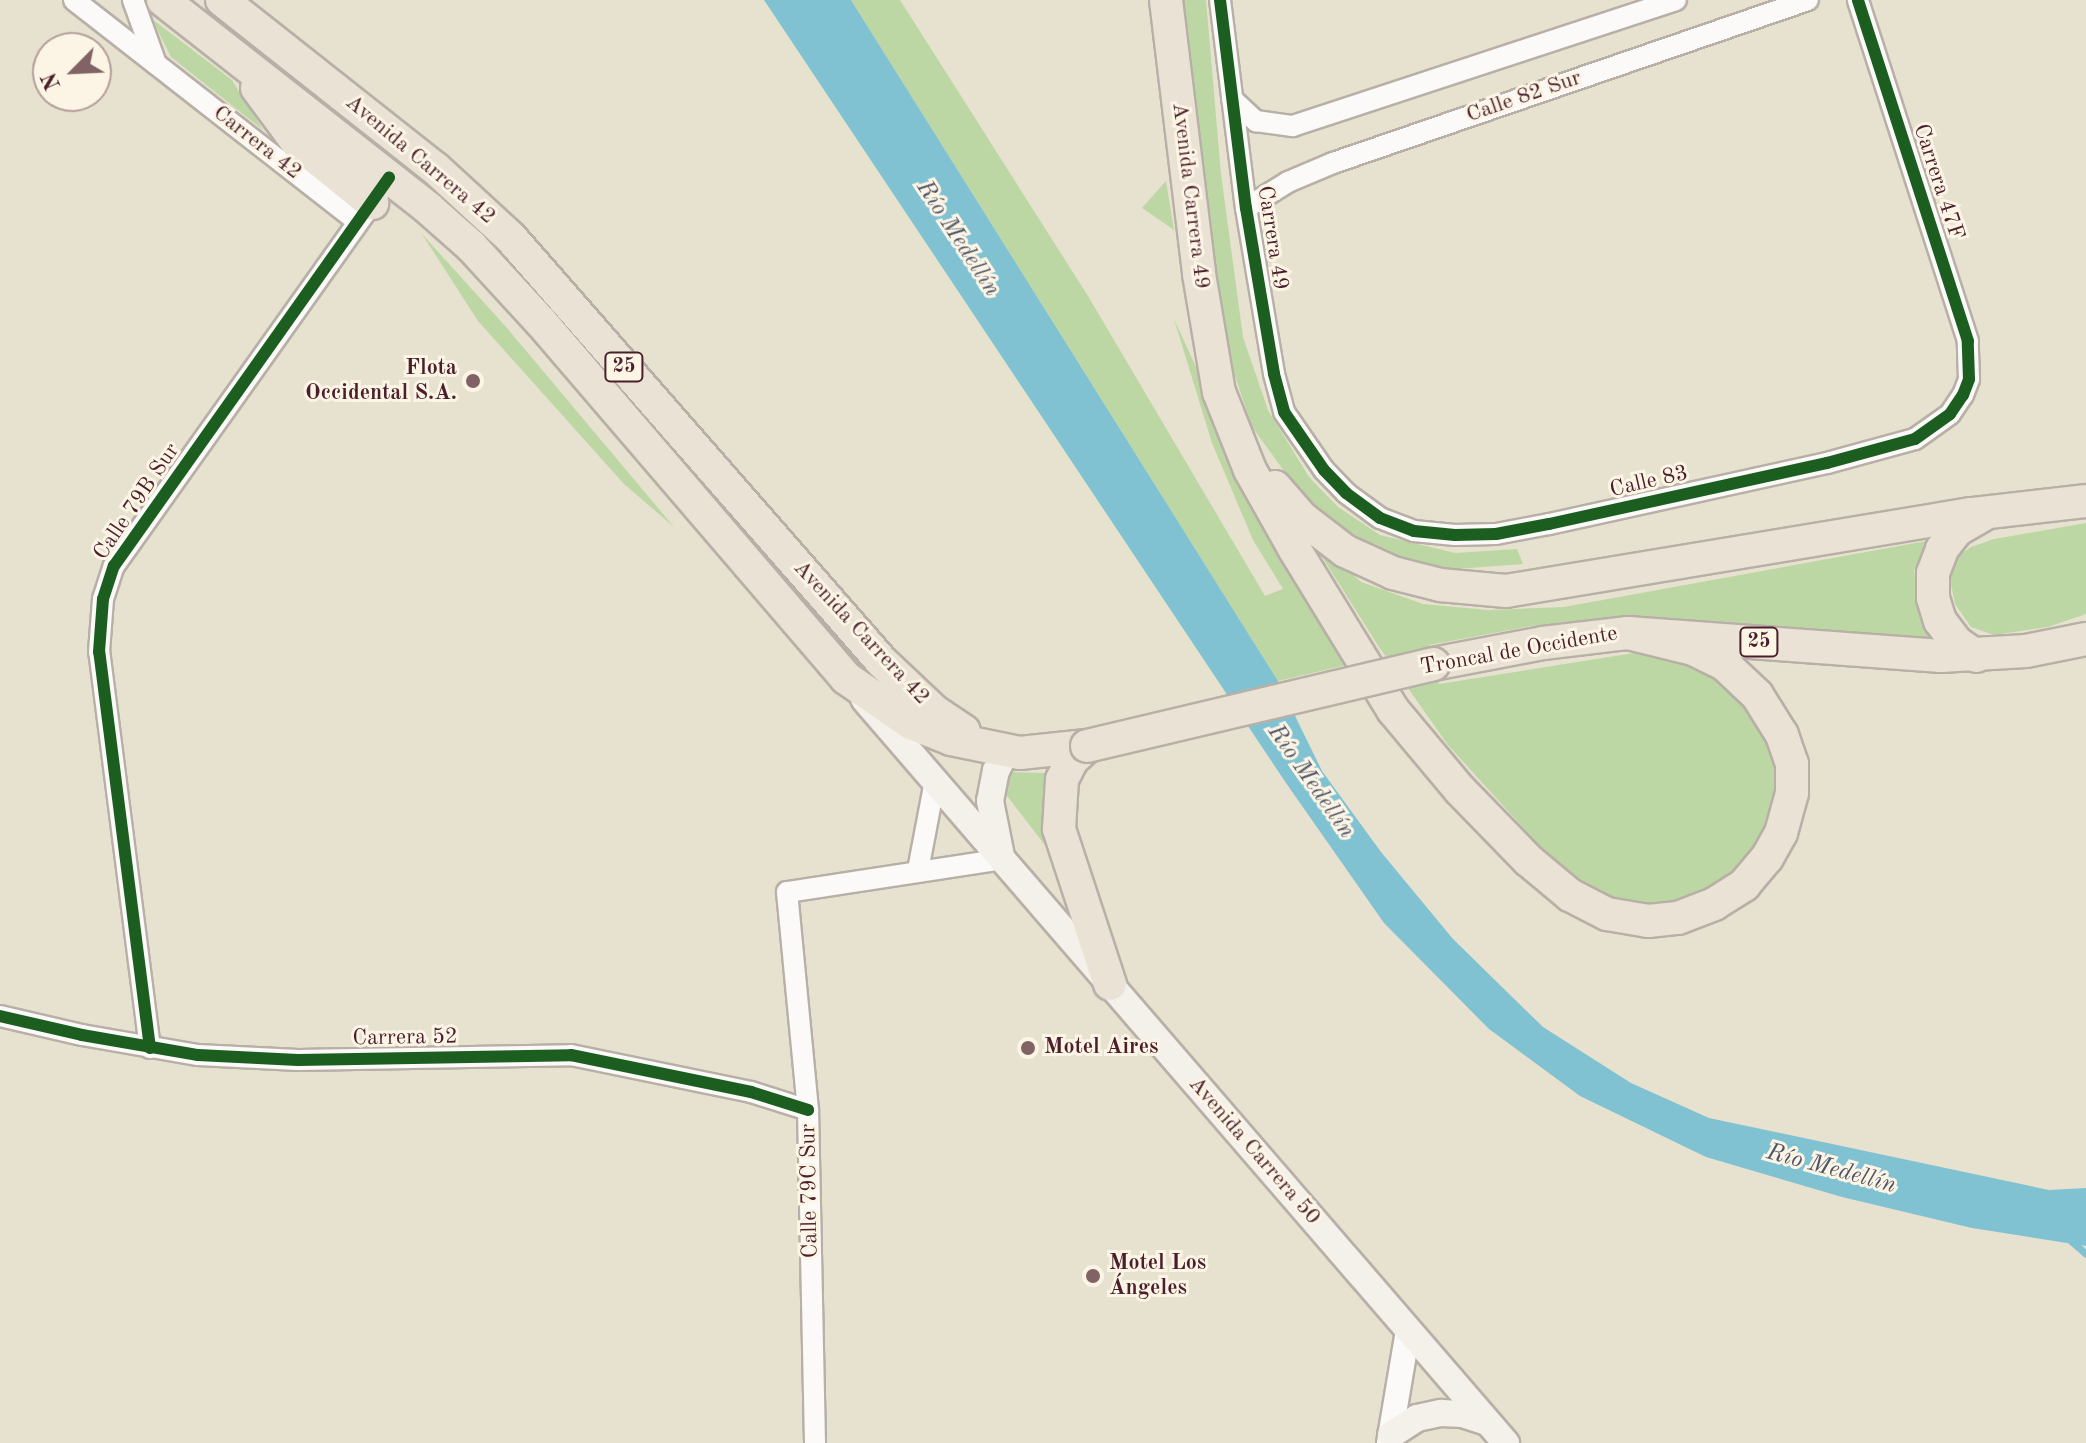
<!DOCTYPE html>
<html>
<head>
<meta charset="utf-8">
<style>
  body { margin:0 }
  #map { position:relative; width:2086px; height:1443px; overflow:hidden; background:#e7e1d0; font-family:"Old Standard TT",serif }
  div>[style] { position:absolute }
  .green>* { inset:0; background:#bdd7a4 }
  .water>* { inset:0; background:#80c2d2 }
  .stream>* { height:7px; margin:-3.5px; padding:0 3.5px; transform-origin:3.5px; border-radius:3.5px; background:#80c2d2 }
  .roads { filter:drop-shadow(2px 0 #b8b0a7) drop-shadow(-2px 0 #b8b0a7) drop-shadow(0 2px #b8b0a7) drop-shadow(0 -2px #b8b0a7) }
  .minor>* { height:20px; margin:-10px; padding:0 10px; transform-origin:10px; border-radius:10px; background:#fbfaf8 }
  .tertiary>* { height:24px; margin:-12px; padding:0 12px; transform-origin:12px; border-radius:12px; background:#fbfaf8 }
  .secondary>* { height:26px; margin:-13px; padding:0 13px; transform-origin:13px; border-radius:13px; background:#f4f0ea }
  .trunk>* { height:32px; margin:-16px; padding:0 16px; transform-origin:16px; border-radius:16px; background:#e9e2d5 }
  .bridges { filter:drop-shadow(2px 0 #b8b0a7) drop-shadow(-2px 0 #b8b0a7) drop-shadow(0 2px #b8b0a7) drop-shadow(0 -2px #b8b0a7) }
  .trunk-bridge>* { height:32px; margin:-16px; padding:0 16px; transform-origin:16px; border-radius:16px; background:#e9e2d5 }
  .cycleway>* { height:12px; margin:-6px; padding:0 6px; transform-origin:6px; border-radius:6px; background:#1b5e20 }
  .dots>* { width:22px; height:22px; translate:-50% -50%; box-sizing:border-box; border:4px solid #fcf5e5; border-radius:50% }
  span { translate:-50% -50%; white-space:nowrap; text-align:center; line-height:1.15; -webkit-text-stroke:6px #fcf5e5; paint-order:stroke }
  .shield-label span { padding:2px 6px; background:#fcf5e5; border:2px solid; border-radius:6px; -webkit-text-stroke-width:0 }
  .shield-label { font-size:20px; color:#4a1f2b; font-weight:700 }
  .street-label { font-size:22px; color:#4a1f2b }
  .poi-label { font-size:22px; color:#4a1f2b; font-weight:700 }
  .right { translate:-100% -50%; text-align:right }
  .left { translate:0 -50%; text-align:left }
  .water-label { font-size:24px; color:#4e5366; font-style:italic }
  .north { position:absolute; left:32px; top:32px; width:80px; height:80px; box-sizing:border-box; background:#fcf5e5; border:2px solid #b59f9b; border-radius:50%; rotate:246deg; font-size:22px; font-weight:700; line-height:32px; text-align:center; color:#4a1f2b }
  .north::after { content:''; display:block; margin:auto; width:28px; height:36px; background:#816365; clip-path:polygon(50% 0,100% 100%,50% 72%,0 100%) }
</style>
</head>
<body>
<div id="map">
  <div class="green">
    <i style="clip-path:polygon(851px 0,900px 0,1088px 296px,1265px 596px,1283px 589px,1253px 540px,1212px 443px,1174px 319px,1238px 458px,1351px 664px,1278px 681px)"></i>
    <i style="clip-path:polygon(1180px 0,1206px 0,1221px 174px,1243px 337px,1268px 410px,1309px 477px,1338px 507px,1380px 535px,1455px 553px,1517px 549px,1523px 564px,1456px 569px,1418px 563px,1379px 550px,1330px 519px,1298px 490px,1252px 427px,1224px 343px)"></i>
    <i style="clip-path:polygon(152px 19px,232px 80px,263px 130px,171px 57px)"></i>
    <i style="clip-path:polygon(1166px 181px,1174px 230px,1142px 208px)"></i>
    <i style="clip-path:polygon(422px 234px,507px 328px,674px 527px,624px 484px,478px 321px)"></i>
    <i style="clip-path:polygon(2086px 523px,2086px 614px,2048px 627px,1994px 635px,1971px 627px,1955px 604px,1950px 580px,1955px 558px,1971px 547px,1994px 539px)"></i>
    <i style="clip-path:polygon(1307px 533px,1361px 582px,1423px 604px,1488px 610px,1564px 607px,1932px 540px,1914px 570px,1918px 595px,1939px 644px,1818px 636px,1716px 621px,1619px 619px,1531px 626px,1429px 645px,1439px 684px,1634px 653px,1696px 666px,1736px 691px,1768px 731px,1780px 774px,1774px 815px,1764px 844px,1735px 876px,1700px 895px,1662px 905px,1605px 898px,1546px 853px,1448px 745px,1379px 647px)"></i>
    <i style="clip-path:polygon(1008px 772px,1045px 773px,1045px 824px,1054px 857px,1004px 792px)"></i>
  </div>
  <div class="water">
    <i style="clip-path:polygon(764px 0,851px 0,1278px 681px,1322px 771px,1381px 852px,1453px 939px,1543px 1027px,1631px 1083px,1709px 1118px,2049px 1190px,2086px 1188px,2086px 1246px,1972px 1228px,1842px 1197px,1706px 1157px,1580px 1096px,1489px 1029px,1384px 923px,1286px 783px)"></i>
  </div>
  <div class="stream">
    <i style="left:2070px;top:1240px;width:21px;rotate:41deg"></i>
  </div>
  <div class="roads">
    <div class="minor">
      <i style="left:74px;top:0;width:360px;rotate:38deg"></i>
      <i style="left:133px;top:0;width:68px;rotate:70.2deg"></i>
      <i style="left:1220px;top:0;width:210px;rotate:82.9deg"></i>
      <i style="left:1246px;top:208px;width:168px;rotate:80.4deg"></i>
      <i style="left:1274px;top:374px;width:39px;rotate:75deg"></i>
      <i style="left:1284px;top:412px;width:70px;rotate:55.4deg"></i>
      <i style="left:1324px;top:470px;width:32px;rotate:46deg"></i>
      <i style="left:1346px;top:493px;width:42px;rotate:36.3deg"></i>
      <i style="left:1380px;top:518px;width:36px;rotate:21deg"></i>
      <i style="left:1414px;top:531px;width:41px;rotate:5.6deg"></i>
      <i style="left:1455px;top:535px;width:41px;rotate:-1.4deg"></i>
      <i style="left:1496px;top:534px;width:54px;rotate:-10.7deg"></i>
      <i style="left:1549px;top:524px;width:285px;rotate:-12.4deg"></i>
      <i style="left:1827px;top:463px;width:91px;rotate:-15.3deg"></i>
      <i style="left:1915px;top:439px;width:43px;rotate:-35.5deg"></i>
      <i style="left:1950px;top:414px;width:23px;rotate:-56deg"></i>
      <i style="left:1963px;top:395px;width:17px;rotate:-69deg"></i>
      <i style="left:1969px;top:379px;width:38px;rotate:-92deg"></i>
      <i style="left:1968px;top:341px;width:358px;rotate:-107.9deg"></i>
      <i style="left:1232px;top:99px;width:33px;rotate:43deg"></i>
      <i style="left:1256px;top:121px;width:37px;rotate:8deg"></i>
      <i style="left:1293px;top:126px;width:403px;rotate:-18.2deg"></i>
      <i style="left:1246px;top:208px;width:49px;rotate:-31.8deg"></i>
      <i style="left:1288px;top:182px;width:49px;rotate:-22.9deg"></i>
      <i style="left:1333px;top:163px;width:502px;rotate:-18.94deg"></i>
      <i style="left:918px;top:870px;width:91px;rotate:-79.2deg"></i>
      <i style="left:0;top:1016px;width:84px;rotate:13deg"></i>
      <i style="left:82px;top:1035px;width:118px;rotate:9.8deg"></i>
      <i style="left:198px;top:1055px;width:100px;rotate:2.9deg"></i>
      <i style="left:298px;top:1060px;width:273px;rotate:-1deg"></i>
      <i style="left:571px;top:1055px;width:184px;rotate:11.6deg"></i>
      <i style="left:751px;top:1092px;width:60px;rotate:17.5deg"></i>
      <i style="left:150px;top:1048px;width:399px;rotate:-97.3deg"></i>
      <i style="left:99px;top:652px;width:53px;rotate:-85.7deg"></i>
      <i style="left:103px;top:599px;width:35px;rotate:-72deg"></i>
      <i style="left:114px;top:566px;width:456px;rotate:-54.6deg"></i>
      <i style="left:815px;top:1443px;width:333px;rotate:-91.2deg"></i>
      <i style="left:808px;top:1110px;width:219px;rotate:-95.5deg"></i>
      <i style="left:787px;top:892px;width:218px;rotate:-8.7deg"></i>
    </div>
    <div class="tertiary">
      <i style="left:1389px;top:1443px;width:114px;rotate:-80.4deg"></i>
    </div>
    <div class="secondary">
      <i style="left:864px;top:699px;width:983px;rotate:49.21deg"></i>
      <i style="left:1001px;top:856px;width:56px;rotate:-101.3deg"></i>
      <i style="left:990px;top:801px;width:31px;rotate:-79deg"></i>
      <i style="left:996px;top:771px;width:22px;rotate:-63deg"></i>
      <i style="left:1391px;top:1435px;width:31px;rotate:-33deg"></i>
      <i style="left:1417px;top:1418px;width:25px;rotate:-12deg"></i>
      <i style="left:1441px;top:1413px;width:21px;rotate:3deg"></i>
      <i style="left:1462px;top:1414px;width:25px;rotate:18deg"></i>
    </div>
    <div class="trunk">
      <i style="left:163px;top:0;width:337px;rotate:38.1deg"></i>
      <i style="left:428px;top:208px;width:57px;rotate:41.5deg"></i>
      <i style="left:471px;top:246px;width:103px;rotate:47.4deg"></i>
      <i style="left:541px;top:322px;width:469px;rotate:49.4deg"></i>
      <i style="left:846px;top:678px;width:79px;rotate:34.7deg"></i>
      <i style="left:911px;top:723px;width:43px;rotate:21.8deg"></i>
      <i style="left:951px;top:739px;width:70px;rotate:11.5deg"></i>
      <i style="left:1020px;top:753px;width:67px;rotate:-6deg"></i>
      <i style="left:222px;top:0;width:271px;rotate:38.3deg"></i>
      <i style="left:435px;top:168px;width:103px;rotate:42.6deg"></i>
      <i style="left:511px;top:238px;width:563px;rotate:48.81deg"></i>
      <i style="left:882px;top:662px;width:71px;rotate:43.3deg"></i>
      <i style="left:934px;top:711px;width:36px;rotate:34deg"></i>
      <i style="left:1166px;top:0;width:276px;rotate:83.1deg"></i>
      <i style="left:1199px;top:274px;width:120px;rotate:80.4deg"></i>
      <i style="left:1219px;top:392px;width:84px;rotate:68.3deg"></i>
      <i style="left:1250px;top:470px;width:92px;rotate:60.6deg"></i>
      <i style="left:1295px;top:550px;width:188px;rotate:58.5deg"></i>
      <i style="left:1393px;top:710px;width:104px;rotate:50.1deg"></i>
      <i style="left:1460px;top:790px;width:98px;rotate:45.8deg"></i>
      <i style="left:1528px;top:860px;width:55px;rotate:39.8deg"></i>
      <i style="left:1570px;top:895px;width:42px;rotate:27.2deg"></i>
      <i style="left:1607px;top:914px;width:42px;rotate:9.7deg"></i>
      <i style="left:1648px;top:921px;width:30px;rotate:-6deg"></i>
      <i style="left:1678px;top:918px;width:39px;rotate:-21deg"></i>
      <i style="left:1714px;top:904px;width:36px;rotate:-32deg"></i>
      <i style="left:1744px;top:885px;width:35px;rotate:-50deg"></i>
      <i style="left:1767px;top:858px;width:29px;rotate:-61deg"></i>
      <i style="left:1781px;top:833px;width:41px;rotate:-74.6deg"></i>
      <i style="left:1792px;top:793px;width:29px;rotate:-90deg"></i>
      <i style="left:1792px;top:764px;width:31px;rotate:-109deg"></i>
      <i style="left:1782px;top:735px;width:47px;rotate:-122deg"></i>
      <i style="left:1757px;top:695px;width:45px;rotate:-136.8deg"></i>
      <i style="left:1724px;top:664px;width:34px;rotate:-154deg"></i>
      <i style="left:1693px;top:649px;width:67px;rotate:-166.2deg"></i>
      <i style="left:257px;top:88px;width:67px;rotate:53.5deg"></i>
      <i style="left:297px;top:142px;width:97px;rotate:39.1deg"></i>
      <i style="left:1275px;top:487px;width:41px;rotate:48.9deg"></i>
      <i style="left:1302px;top:518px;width:54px;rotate:37.5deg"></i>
      <i style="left:1345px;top:551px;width:53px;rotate:24.6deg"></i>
      <i style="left:1393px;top:573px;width:49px;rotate:14.3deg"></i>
      <i style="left:1440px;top:585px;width:66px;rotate:5.2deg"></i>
      <i style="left:1506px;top:591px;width:472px;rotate:-9.4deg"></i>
      <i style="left:1972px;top:514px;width:115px;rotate:-6.5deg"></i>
      <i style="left:1976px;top:656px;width:24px;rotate:-145deg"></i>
      <i style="left:1956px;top:642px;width:26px;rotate:-127deg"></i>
      <i style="left:1940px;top:621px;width:24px;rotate:-107deg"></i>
      <i style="left:1933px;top:598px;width:25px;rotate:-90deg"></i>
      <i style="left:1933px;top:573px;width:26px;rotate:-69deg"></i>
      <i style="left:1942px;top:549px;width:24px;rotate:-52deg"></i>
      <i style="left:1957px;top:530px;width:30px;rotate:-30deg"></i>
      <i style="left:1433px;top:664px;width:112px;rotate:-10.8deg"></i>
      <i style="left:1543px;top:643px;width:86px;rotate:-6.7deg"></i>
      <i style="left:1628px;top:633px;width:314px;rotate:4.2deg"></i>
      <i style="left:1941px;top:656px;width:85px;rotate:-3.4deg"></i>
      <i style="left:2026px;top:651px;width:61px;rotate:-11.3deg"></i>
      <i style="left:1087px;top:746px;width:21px;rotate:137deg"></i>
      <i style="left:1072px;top:760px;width:22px;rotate:117deg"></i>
      <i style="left:1062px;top:780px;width:49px;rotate:93.5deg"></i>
      <i style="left:1059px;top:829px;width:163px;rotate:71.8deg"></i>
    </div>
  </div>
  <div class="bridges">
    <div class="trunk-bridge">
      <i style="left:1087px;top:746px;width:356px;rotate:-13.3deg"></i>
    </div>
  </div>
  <div class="cycleway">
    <i style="left:1220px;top:0;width:210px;rotate:82.9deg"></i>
    <i style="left:1246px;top:208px;width:168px;rotate:80.4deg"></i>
    <i style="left:1274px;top:374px;width:39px;rotate:75deg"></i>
    <i style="left:1284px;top:412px;width:70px;rotate:55.4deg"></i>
    <i style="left:1324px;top:470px;width:32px;rotate:46deg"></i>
    <i style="left:1346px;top:493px;width:42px;rotate:36.3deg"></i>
    <i style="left:1380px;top:518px;width:36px;rotate:21deg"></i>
    <i style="left:1414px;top:531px;width:41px;rotate:5.6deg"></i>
    <i style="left:1455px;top:535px;width:41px;rotate:-1.4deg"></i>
    <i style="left:1496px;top:534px;width:54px;rotate:-10.7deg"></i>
    <i style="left:1549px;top:524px;width:285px;rotate:-12.4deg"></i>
    <i style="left:1827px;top:463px;width:91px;rotate:-15.3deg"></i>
    <i style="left:1915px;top:439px;width:43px;rotate:-35.5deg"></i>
    <i style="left:1950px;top:414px;width:23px;rotate:-56deg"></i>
    <i style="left:1963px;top:395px;width:17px;rotate:-69deg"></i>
    <i style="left:1969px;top:379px;width:38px;rotate:-92deg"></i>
    <i style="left:1968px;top:341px;width:358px;rotate:-107.9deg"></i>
    <i style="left:0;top:1016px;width:84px;rotate:13deg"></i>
    <i style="left:82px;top:1035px;width:118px;rotate:9.8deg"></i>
    <i style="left:198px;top:1055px;width:100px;rotate:2.9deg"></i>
    <i style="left:298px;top:1060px;width:273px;rotate:-1deg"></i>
    <i style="left:571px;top:1055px;width:184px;rotate:11.6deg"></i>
    <i style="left:751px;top:1092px;width:60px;rotate:17.5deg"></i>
    <i style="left:150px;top:1048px;width:399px;rotate:-97.3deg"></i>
    <i style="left:99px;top:652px;width:53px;rotate:-85.7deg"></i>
    <i style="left:103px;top:599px;width:35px;rotate:-72deg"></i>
    <i style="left:114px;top:566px;width:476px;rotate:-54.7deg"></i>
  </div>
  <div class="dots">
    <i style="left:473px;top:381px;background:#816365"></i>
    <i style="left:1028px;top:1048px;background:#816365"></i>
    <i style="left:1093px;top:1276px;background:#816365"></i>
  </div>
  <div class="shield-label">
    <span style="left:624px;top:367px">25</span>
    <span style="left:1759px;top:642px">25</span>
  </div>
  <div class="street-label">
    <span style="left:1524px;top:97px;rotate:-19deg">Calle 82 Sur</span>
    <span style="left:257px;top:143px;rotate:38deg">Carrera 42</span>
    <span style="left:420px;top:160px;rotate:40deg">Avenida Carrera 42</span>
    <span style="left:1938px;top:182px;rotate:72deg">Carrera 47F</span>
    <span style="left:1190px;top:196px;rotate:83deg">Avenida Carrera 49</span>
    <span style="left:1272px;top:238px;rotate:81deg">Carrera 49</span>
    <span style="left:1649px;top:482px;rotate:-13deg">Calle 83</span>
    <span style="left:137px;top:502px;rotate:-56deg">Calle 79B Sur</span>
    <span style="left:861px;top:633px;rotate:47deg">Avenida Carrera 42</span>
    <span style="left:1519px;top:651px;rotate:-10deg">Troncal de Occidente</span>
    <span style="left:405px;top:1038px;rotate:-1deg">Carrera 52</span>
    <span style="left:1254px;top:1151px;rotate:49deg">Avenida Carrera 50</span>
    <span style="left:810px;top:1191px;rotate:-91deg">Calle 79C Sur</span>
  </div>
  <div class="poi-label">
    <span class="right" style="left:457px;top:381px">Flota<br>Occidental S.A.</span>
    <span class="left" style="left:1044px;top:1048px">Motel Aires</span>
    <span class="left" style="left:1109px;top:1276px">Motel Los<br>Ángeles</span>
  </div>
  <div class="water-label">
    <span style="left:957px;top:239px;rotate:57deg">Río Medellín</span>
    <span style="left:1310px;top:782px;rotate:55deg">Río Medellín</span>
    <span style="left:1831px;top:1170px;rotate:15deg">Río Medellín</span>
  </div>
  <div class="north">N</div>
</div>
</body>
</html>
